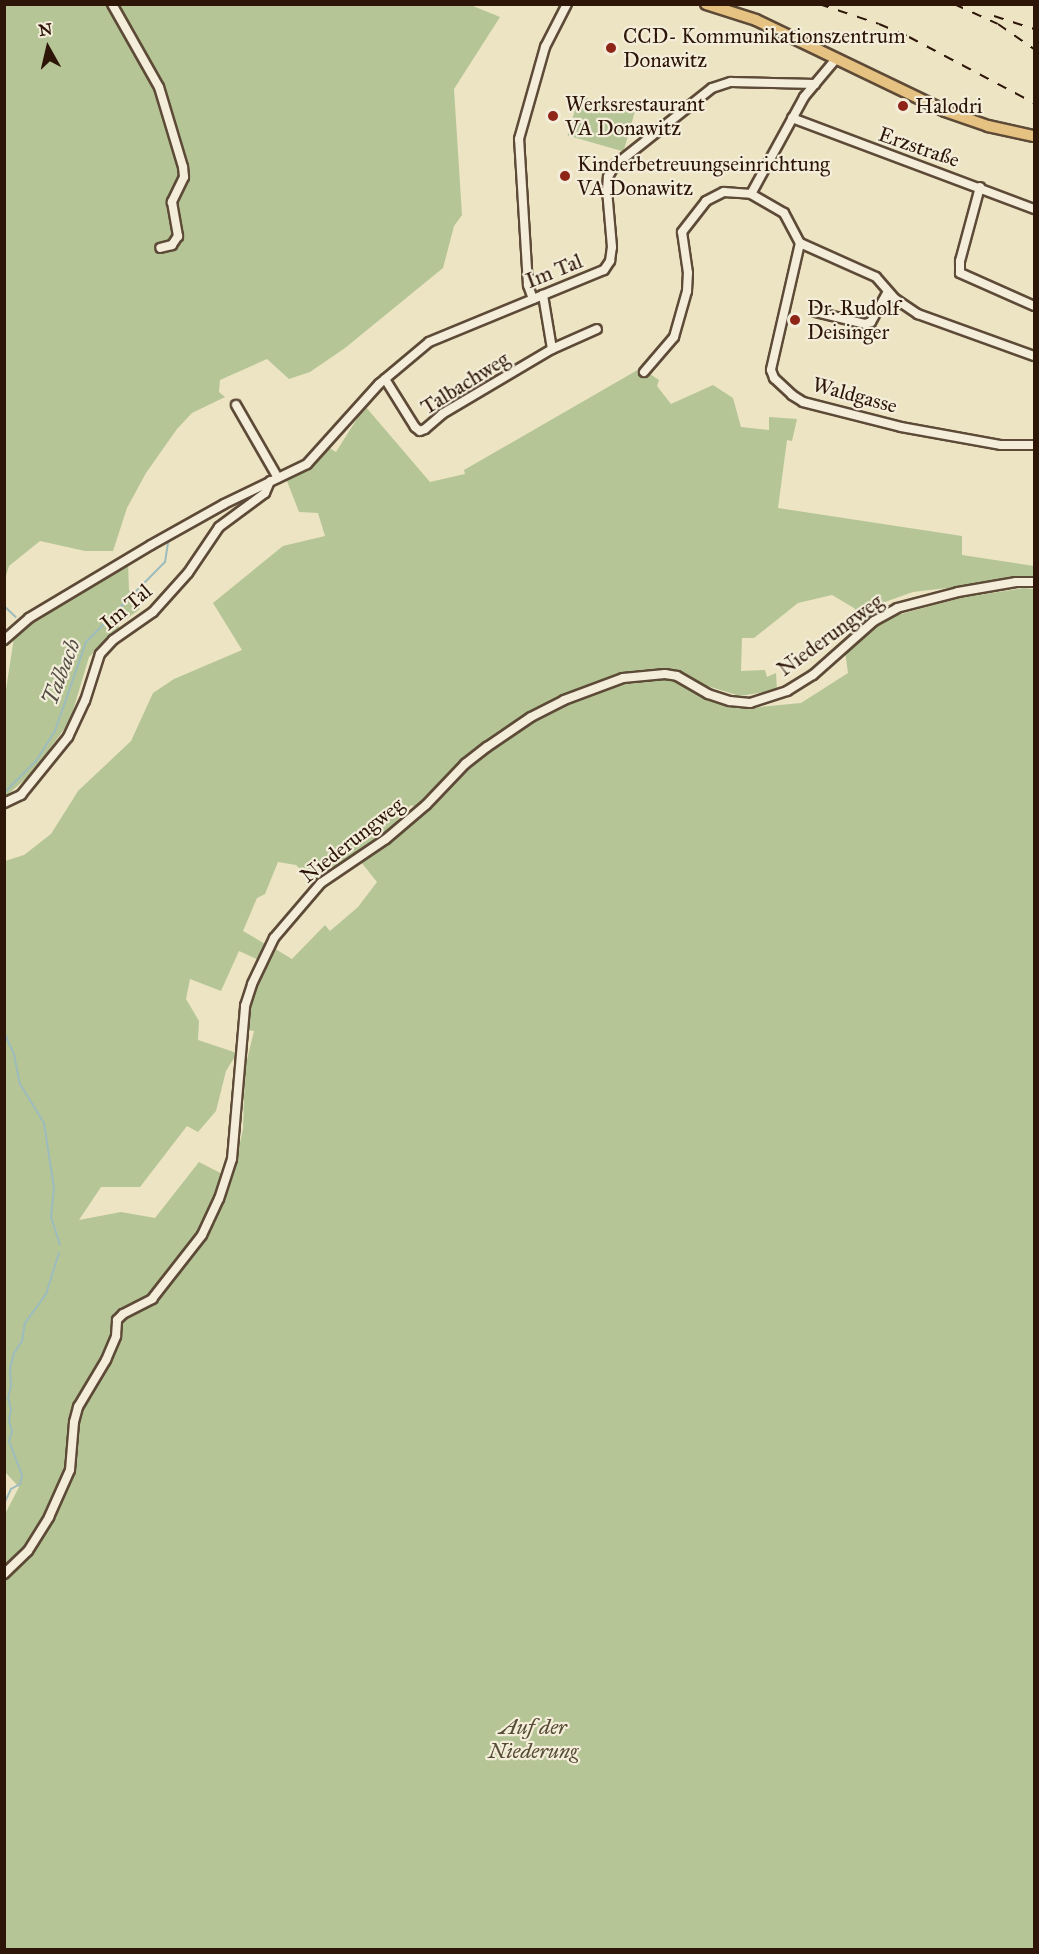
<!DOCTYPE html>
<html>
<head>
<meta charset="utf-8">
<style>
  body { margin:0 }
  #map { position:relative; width:1039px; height:1954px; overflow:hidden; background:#ede4c4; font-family:"IM FELL Great Primer",serif }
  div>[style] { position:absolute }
  .green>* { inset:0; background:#b5c596; transform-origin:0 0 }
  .stream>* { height:2px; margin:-1px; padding:0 1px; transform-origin:1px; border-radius:1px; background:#9dbcbd }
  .roads { filter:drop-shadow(2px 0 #5d4a37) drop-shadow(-2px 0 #5d4a37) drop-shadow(0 2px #5d4a37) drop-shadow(0 -2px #5d4a37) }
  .minor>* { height:8px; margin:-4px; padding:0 4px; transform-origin:4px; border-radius:4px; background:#f3edd9 }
  .major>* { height:10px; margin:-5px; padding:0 5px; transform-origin:5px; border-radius:5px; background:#e6c282 }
  .rail>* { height:2px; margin-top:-1px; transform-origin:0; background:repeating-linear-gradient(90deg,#2d1608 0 10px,transparent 0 20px) }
  .dots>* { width:16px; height:16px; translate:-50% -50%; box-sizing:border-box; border:3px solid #f3edd9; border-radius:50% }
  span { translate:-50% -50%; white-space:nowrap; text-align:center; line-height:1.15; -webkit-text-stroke:4.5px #f3edd9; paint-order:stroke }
  .poi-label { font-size:21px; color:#2d1608 }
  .left { translate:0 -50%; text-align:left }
  .street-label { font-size:21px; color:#2d1608 }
  .park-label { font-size:21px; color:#564b33; font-style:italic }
  .water-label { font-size:22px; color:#545047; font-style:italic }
  .frame { position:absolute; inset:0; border:6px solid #2d1608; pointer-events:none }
  .north { position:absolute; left:18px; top:18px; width:60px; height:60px; -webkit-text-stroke:4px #f3edd9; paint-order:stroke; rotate:352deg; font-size:16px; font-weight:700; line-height:24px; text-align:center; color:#2d1608 }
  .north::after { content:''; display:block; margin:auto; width:21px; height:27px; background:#2d1608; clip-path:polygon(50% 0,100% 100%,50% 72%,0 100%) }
</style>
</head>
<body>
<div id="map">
  <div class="green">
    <i style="clip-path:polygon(468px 4px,500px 17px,454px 89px,462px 215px,454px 226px,443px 268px,345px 348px,310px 372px,289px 379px,267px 359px,220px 380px,219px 392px,225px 397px,192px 413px,177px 429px,146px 473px,127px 508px,113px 551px,85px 551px,40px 541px,9px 566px,5px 579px,4px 5px)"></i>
    <i style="left:579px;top:96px;width:58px;height:41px;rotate:16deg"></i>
    <i style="clip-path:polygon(evenodd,641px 368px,659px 380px,657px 386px,671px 404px,713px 385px,733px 398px,741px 427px,769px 430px,769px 417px,797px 419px,792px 441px,787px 440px,778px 508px,962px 536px,962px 555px,1034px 566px,1034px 578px,913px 592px,882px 603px,884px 610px,865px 623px,854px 608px,832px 595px,798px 603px,754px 638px,742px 638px,741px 671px,765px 670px,767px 677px,776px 673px,777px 690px,740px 696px,701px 684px,686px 675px,652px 671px,604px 681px,608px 690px,624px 682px,642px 679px,671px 679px,702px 696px,750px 708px,801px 703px,848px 673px,845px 651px,883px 619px,960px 598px,1024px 588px,1034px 589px,1034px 1949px,5px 1949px,4px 1516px,19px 1487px,5px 1472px,5px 861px,24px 855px,51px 834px,78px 791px,131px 741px,153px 693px,174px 679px,242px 650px,213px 603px,283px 546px,325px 536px,318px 513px,299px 512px,287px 481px,310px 466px,328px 447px,336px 452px,365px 406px,430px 482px,465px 474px,464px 470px,641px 368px,501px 729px,482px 758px,451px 785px,430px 809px,361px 862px,377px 882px,358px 907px,330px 931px,325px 925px,292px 959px,272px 947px,249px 1003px,247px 1030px,254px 1031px,245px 1068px,243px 1129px,232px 1179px,199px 1162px,155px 1218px,121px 1212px,79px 1220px,101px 1187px,140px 1187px,187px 1126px,198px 1132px,216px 1111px,226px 1071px,237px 1053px,198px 1040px,199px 1021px,186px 999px,190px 979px,221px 991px,239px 951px,259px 960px,267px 945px,243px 931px,257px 898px,265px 894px,278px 862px,296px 865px,315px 884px,386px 833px,411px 805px,417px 808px,489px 738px,501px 729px)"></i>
    <i style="clip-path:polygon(128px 562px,129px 590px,140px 609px,118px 625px,120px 629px,89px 657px,72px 714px,65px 728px,30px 775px,5px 797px,5px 696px,15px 631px)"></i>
  </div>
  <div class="stream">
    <i style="left:4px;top:606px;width:16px;rotate:43deg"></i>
    <i style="left:4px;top:793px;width:45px;rotate:-45deg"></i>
    <i style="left:36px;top:761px;width:36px;rotate:-58deg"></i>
    <i style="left:55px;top:731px;width:94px;rotate:-70.8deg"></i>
    <i style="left:86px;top:642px;width:112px;rotate:-45.4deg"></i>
    <i style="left:165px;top:562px;width:24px;rotate:-81deg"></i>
    <i style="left:4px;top:1032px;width:24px;rotate:66deg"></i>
    <i style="left:14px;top:1054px;width:31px;rotate:79deg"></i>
    <i style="left:20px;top:1084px;width:46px;rotate:58.4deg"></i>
    <i style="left:44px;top:1123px;width:66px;rotate:81.3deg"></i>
    <i style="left:54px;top:1188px;width:29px;rotate:96deg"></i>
    <i style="left:51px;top:1217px;width:29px;rotate:72deg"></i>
    <i style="left:4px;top:1504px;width:17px;rotate:-65deg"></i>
    <i style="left:11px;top:1489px;width:10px;rotate:-29deg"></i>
    <i style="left:20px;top:1484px;width:9px;rotate:-77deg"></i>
    <i style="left:22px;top:1475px;width:36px;rotate:-111deg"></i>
    <i style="left:9px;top:1441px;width:10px;rotate:-73deg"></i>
    <i style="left:12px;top:1431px;width:10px;rotate:-107deg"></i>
    <i style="left:9px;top:1421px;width:12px;rotate:-81deg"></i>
    <i style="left:11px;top:1409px;width:11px;rotate:-105deg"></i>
    <i style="left:8px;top:1398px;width:12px;rotate:-76deg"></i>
    <i style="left:11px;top:1386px;width:17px;rotate:-93deg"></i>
    <i style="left:10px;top:1369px;width:16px;rotate:-76deg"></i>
    <i style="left:14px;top:1353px;width:14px;rotate:-56deg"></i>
    <i style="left:22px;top:1341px;width:18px;rotate:-81deg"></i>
    <i style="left:25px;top:1323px;width:36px;rotate:-54deg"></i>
    <i style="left:46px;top:1294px;width:43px;rotate:-72.4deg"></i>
  </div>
  <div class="roads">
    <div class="minor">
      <i style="left:112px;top:4px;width:95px;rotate:60.5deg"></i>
      <i style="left:159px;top:87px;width:84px;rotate:73.3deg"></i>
      <i style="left:183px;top:167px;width:10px;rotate:84deg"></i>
      <i style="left:184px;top:177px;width:28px;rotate:116deg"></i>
      <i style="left:172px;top:202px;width:35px;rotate:80deg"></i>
      <i style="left:178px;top:236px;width:11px;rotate:124deg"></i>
      <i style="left:172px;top:245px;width:12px;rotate:166deg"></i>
      <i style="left:792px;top:118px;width:259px;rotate:20.6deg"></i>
      <i style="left:980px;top:187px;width:77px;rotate:105.1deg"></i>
      <i style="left:960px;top:261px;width:12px;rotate:90deg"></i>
      <i style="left:960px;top:273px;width:81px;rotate:24deg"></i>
      <i style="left:751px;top:194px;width:111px;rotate:-61.3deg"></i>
      <i style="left:804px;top:97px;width:48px;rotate:-50deg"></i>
      <i style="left:800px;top:243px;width:130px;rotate:102.9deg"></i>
      <i style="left:771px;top:370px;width:9px;rotate:69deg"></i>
      <i style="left:774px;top:378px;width:25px;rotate:43deg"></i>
      <i style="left:792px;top:395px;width:13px;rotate:32deg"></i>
      <i style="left:803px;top:402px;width:101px;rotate:14.3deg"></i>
      <i style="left:901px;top:427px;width:102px;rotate:10.2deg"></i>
      <i style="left:1001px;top:445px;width:33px"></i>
      <i style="left:533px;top:299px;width:15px;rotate:-110deg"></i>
      <i style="left:528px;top:285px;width:146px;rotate:-93.5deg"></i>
      <i style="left:519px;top:139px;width:96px;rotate:-74.2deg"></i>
      <i style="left:545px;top:47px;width:48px;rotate:-62.9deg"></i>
      <i style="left:816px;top:312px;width:50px;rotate:13.8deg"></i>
      <i style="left:865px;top:324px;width:6px;rotate:-18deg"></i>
      <i style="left:871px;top:322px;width:35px;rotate:-61deg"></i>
      <i style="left:552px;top:349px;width:49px;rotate:-24deg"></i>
      <i style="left:644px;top:372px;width:46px;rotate:-49.4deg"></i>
      <i style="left:674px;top:337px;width:48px;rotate:-74.2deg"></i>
      <i style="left:687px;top:291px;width:18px;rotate:-87deg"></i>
      <i style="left:688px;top:273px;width:41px;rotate:-98.3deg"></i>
      <i style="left:682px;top:232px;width:39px;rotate:-52deg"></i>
      <i style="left:706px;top:201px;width:20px;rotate:-27deg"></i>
      <i style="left:724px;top:192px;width:27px;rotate:4deg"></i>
      <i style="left:751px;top:194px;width:38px;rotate:30deg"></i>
      <i style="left:784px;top:213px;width:34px;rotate:62deg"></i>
      <i style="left:800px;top:243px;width:83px;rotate:24.1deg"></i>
      <i style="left:876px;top:277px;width:28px;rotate:49deg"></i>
      <i style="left:894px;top:298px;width:29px;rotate:34deg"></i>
      <i style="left:918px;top:314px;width:123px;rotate:19.9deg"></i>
      <i style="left:385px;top:379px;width:57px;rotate:58deg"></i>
      <i style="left:415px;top:427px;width:6px;rotate:39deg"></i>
      <i style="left:420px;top:431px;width:5px;rotate:-22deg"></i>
      <i style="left:425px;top:429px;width:23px;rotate:-41deg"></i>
      <i style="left:442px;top:414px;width:128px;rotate:-30.6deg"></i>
      <i style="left:552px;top:349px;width:55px;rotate:-99.5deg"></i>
      <i style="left:236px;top:405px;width:84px;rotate:60.1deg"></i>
      <i style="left:4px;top:640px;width:33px;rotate:-41deg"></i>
      <i style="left:29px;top:618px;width:142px;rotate:-30.9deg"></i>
      <i style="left:151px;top:545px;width:84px;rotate:-29.3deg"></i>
      <i style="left:224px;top:504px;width:92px;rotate:-25.7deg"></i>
      <i style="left:307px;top:464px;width:108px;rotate:-48deg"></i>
      <i style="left:379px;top:384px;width:65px;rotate:-40deg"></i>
      <i style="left:429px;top:342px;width:189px;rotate:-22.4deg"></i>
      <i style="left:604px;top:270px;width:11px;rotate:-56deg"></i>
      <i style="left:610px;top:261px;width:14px;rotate:-82deg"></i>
      <i style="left:612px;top:247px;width:57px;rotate:-95deg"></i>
      <i style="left:607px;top:190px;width:13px;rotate:-86deg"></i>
      <i style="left:608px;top:177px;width:13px;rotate:-61deg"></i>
      <i style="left:614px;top:166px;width:125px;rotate:-38.5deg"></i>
      <i style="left:712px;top:88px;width:20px;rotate:-18deg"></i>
      <i style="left:731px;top:82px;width:84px;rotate:1.4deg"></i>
      <i style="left:4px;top:803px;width:19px;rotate:-25deg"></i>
      <i style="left:21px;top:795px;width:75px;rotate:-51deg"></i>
      <i style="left:68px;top:737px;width:40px;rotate:-65deg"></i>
      <i style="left:85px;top:701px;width:49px;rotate:-72.3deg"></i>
      <i style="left:100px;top:654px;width:19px;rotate:-47deg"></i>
      <i style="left:113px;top:640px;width:49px;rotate:-35deg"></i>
      <i style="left:153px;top:612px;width:52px;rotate:-48.1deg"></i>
      <i style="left:188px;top:573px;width:55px;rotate:-56deg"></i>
      <i style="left:219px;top:527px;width:57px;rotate:-36.5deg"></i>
      <i style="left:265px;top:493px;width:13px;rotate:-67deg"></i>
      <i style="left:4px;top:1574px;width:33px;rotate:-44deg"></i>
      <i style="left:28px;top:1551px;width:40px;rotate:-58deg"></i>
      <i style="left:49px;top:1517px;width:51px;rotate:-65.9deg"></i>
      <i style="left:70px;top:1470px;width:48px;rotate:-85.2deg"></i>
      <i style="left:74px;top:1422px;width:16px;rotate:-75deg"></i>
      <i style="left:78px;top:1407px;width:55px;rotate:-59.2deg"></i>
      <i style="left:106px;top:1360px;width:26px;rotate:-67deg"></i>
      <i style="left:116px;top:1336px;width:16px;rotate:-86deg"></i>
      <i style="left:117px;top:1320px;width:8px;rotate:-45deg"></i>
      <i style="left:123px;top:1314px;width:33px;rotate:-27deg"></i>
      <i style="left:152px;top:1299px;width:81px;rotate:-52deg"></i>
      <i style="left:202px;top:1235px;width:40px;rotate:-65deg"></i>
      <i style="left:219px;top:1199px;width:42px;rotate:-72deg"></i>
      <i style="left:232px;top:1159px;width:154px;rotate:-85.1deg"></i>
      <i style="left:245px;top:1006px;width:23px;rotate:-72deg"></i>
      <i style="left:252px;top:984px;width:51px;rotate:-64.4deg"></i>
      <i style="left:274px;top:938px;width:72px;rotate:-49.5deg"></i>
      <i style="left:321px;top:883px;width:78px;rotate:-34.1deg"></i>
      <i style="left:386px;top:839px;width:52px;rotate:-40.4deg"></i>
      <i style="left:426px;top:805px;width:57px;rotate:-46.4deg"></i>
      <i style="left:465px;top:764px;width:28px;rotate:-38deg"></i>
      <i style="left:487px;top:747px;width:53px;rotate:-34.3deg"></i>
      <i style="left:531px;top:717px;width:37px;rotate:-27deg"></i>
      <i style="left:564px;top:700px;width:63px;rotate:-20.4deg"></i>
      <i style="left:623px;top:678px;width:42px;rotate:-5.4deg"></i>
      <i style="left:665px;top:674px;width:12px;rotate:9deg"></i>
      <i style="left:677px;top:676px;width:36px;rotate:30deg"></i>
      <i style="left:708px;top:694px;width:23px;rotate:18deg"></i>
      <i style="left:730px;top:701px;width:20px;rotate:6deg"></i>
      <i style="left:750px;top:703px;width:39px;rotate:-18deg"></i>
      <i style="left:787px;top:691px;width:31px;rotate:-32deg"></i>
      <i style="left:813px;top:675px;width:81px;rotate:-41.5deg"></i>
      <i style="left:874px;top:621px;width:26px;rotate:-29deg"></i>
      <i style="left:897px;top:608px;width:63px;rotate:-14.7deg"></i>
      <i style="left:958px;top:592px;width:59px;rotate:-9.8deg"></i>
      <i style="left:1016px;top:582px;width:18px"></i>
    </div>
    <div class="major">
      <i style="left:706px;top:4px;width:52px;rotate:17.7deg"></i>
      <i style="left:756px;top:20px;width:210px;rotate:25.7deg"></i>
      <i style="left:945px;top:111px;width:46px;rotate:19.2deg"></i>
      <i style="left:988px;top:126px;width:47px;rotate:12.3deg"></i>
    </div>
  </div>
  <div class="rail">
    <i style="left:819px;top:4px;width:63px;rotate:18.4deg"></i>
    <i style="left:879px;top:24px;width:33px;rotate:23deg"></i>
    <i style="left:909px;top:37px;width:141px;rotate:27.8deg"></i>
    <i style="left:954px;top:4px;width:48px;rotate:24.4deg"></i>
    <i style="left:998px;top:24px;width:44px;rotate:34.8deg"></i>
    <i style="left:994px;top:16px;width:42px;rotate:18deg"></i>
  </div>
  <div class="dots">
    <i style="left:611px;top:48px;background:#8f2418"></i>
    <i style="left:903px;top:106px;background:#8f2418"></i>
    <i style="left:553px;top:116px;background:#8f2418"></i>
    <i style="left:565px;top:176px;background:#8f2418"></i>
    <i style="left:795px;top:320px;background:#8f2418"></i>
  </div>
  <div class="poi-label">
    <span class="left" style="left:623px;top:48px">CCD- Kommunikationszentrum<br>Donawitz</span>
    <span class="left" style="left:565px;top:116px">Werksrestaurant<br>VA Donawitz</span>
    <span class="left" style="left:915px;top:106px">Halodri</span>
    <span class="left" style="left:577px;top:176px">Kinderbetreuungseinrichtung<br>VA Donawitz</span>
    <span class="left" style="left:807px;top:320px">Dr. Rudolf<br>Deisinger</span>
  </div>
  <div class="street-label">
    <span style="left:919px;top:147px;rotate:19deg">Erzstraße</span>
    <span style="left:554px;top:271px;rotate:-22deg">Im Tal</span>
    <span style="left:465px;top:383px;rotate:-32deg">Talbachweg</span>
    <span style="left:855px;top:395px;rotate:15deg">Waldgasse</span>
    <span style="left:126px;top:607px;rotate:-40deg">Im Tal</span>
    <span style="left:830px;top:635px;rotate:-36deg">Niederungweg</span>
    <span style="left:352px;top:840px;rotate:-38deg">Niederungweg</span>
  </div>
  <div class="park-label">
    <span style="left:533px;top:1739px">Auf der<br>Niederung</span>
  </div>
  <div class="water-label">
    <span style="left:61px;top:672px;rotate:-69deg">Talbach</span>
  </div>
  <div class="frame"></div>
  <div class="north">N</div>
</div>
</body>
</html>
